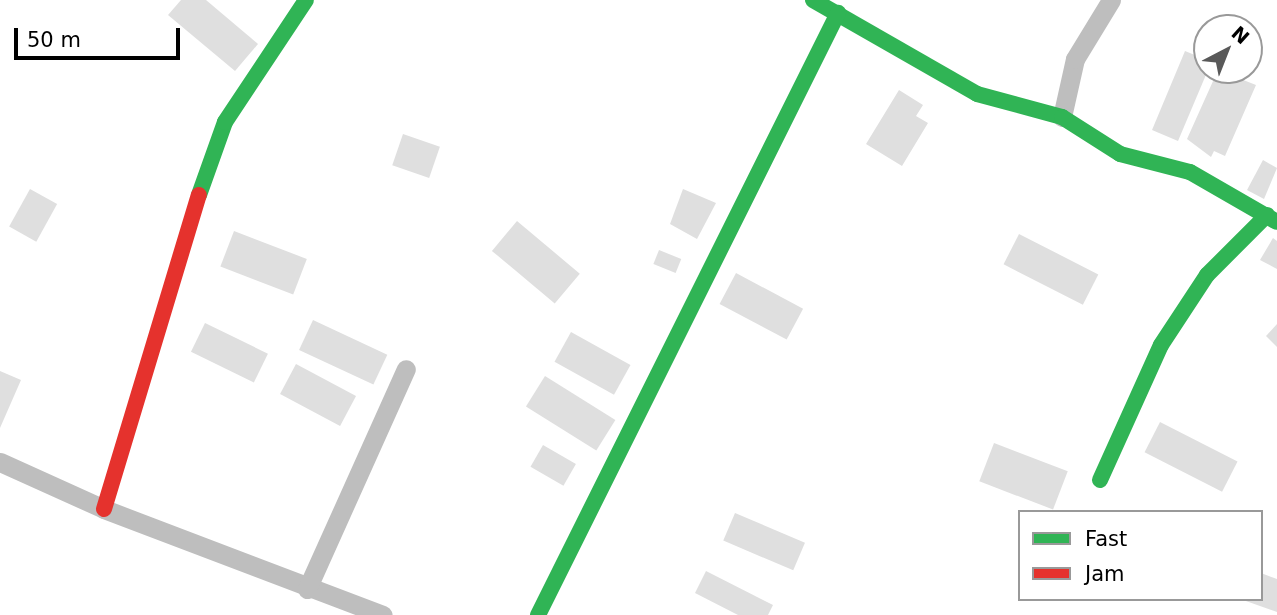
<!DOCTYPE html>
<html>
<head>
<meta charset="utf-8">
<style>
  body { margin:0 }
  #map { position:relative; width:1277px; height:615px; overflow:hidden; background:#fff; font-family:"DejaVu Sans",sans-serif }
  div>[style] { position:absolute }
  .building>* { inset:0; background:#dfdfdf; transform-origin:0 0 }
  .street>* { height:19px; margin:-9.5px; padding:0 9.5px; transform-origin:9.5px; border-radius:9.5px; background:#bebebe }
  .fast>* { height:16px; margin:-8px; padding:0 8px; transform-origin:8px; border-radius:8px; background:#30b455 }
  .jam>* { height:16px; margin:-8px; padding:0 8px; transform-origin:8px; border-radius:8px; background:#e5322d }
  span { translate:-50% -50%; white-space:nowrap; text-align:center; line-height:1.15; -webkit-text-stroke:5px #fff; paint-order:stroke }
  .legend { position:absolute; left:1018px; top:510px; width:245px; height:91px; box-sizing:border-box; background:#fff; border:2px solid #999; margin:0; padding:9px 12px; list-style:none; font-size:21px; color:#000 }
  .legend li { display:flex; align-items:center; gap:14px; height:35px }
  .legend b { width:35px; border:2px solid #999 }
  .north { position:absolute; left:1193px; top:14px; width:70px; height:70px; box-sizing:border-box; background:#fff; border:2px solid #999; border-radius:50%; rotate:42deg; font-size:19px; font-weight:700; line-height:28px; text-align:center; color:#000 }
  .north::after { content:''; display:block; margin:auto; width:24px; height:32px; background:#595959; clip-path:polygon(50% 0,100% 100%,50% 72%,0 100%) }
  .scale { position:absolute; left:14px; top:28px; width:166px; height:32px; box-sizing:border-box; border:4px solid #000; border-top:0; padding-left:9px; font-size:21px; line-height:24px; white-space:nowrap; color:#000; -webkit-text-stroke:5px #fff; paint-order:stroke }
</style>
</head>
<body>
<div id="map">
  <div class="building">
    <i style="clip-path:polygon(181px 0,206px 0,258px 44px,235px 71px,168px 15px)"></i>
    <i style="clip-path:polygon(1185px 51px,1207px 60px,1208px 70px,1178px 141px,1152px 130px)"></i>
    <i style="clip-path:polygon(1218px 70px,1256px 85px,1225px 156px,1214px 151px,1211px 157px,1187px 139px)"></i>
    <i style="clip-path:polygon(899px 90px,923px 105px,916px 116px,928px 123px,902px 166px,866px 144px)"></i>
    <i style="left:403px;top:134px;width:39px;height:33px;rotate:19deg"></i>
    <i style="clip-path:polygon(1263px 160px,1277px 168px,1264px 199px,1247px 190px)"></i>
    <i style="left:30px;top:189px;width:31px;height:43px;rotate:29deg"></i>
    <i style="clip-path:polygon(683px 189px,716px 203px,697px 239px,670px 224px)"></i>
    <i style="left:517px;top:221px;width:82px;height:39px;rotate:40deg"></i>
    <i style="left:234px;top:231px;width:78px;height:38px;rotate:21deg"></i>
    <i style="left:1019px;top:234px;width:89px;height:34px;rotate:27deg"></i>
    <i style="clip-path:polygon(1273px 238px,1277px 241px,1277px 269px,1260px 260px)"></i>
    <i style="left:659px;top:250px;width:24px;height:15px;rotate:22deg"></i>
    <i style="left:736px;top:273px;width:76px;height:35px;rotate:28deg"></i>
    <i style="left:313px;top:320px;width:82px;height:33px;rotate:25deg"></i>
    <i style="left:205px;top:323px;width:70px;height:32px;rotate:26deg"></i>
    <i style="clip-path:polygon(1277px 324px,1277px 347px,1266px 336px)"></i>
    <i style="left:571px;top:332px;width:68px;height:34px;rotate:29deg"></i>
    <i style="left:296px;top:364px;width:68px;height:34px;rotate:28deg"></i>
    <i style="clip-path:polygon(0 371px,21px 380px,0 428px)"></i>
    <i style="left:545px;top:376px;width:83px;height:36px;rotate:32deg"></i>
    <i style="left:1160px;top:422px;width:87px;height:34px;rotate:27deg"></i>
    <i style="left:994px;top:443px;width:79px;height:41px;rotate:21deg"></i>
    <i style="left:543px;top:445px;width:38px;height:25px;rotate:30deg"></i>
    <i style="left:735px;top:513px;width:76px;height:30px;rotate:23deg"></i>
    <i style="clip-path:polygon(706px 571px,773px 605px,768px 615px,738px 615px,695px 593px)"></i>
    <i style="clip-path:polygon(1261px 573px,1277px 579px,1277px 612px,1243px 600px,1261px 599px)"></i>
  </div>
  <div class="street">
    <i style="left:1062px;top:117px;width:59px;rotate:-77.4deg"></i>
    <i style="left:1075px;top:59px;width:69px;rotate:-58.6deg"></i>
    <i style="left:0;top:462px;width:114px;rotate:24.3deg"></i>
    <i style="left:104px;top:509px;width:298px;rotate:20.8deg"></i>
    <i style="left:307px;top:589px;width:241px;rotate:-65.8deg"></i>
  </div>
  <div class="fast">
    <i style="left:813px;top:0;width:189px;rotate:29.8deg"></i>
    <i style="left:977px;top:94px;width:88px;rotate:15.1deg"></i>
    <i style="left:1062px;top:117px;width:69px;rotate:32.5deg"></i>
    <i style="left:1120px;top:154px;width:72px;rotate:14.4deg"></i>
    <i style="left:1190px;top:172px;width:100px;rotate:29.9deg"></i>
    <i style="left:199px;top:195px;width:77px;rotate:-70.4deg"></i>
    <i style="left:225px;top:122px;width:146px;rotate:-56.4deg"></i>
    <i style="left:1100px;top:480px;width:148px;rotate:-65.7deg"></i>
    <i style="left:1161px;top:345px;width:84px;rotate:-56.7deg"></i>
    <i style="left:1207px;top:275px;width:85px;rotate:-45deg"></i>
    <i style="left:538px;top:615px;width:673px;rotate:-63.51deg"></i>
  </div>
  <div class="jam">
    <i style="left:104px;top:509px;width:328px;rotate:-73.2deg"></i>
  </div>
  <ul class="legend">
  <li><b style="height:9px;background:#30b455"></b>Fast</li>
  <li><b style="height:9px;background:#e5322d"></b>Jam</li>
  </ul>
  <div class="north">N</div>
  <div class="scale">50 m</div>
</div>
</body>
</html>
